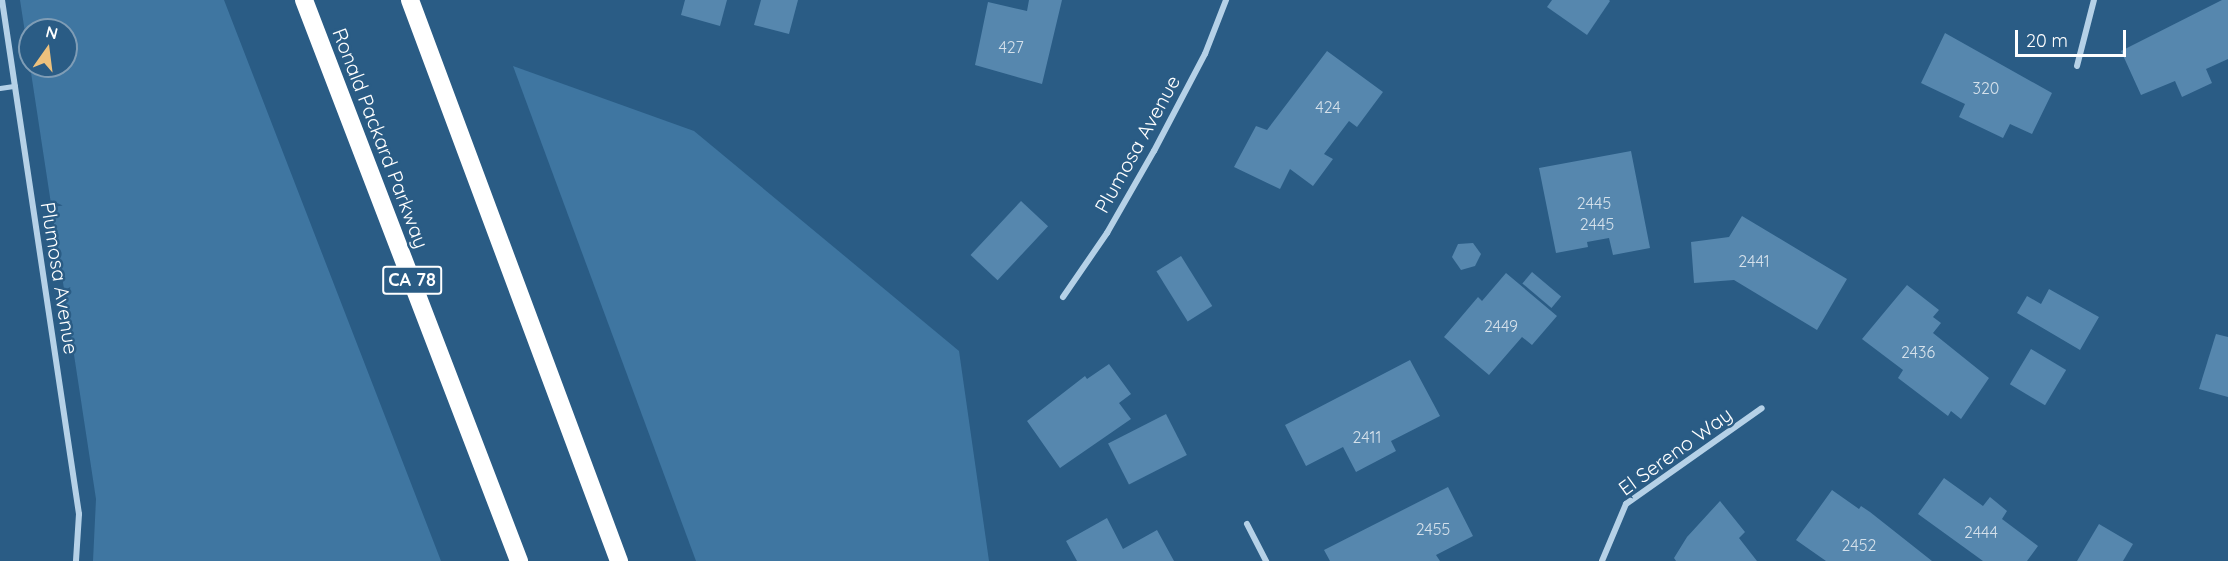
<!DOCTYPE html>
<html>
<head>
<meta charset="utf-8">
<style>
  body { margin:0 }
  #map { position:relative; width:2228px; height:561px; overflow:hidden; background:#2a5c85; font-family:Quicksand,sans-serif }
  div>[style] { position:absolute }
  .green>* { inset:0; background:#3f76a1 }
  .building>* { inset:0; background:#5687ae; transform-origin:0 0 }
  .lane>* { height:4.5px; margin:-2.25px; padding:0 2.25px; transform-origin:2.25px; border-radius:2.25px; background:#b5d1e7 }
  .street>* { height:6px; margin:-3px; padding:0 3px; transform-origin:3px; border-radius:3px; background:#b5d1e7 }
  .highway>* { height:18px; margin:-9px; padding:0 9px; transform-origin:9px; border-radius:9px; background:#fff }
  span { translate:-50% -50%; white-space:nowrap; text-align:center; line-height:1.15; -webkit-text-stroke:5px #2a5c85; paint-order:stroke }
  .number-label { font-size:16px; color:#d5e1eb }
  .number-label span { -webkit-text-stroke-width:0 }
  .shield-label span { padding:2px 4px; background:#2a5c85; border:2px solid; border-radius:4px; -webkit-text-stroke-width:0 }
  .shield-label { font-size:18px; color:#fff; font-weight:700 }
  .street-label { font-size:20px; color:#fff }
  .north { position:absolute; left:18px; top:18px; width:60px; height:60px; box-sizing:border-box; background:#2a5c85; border:2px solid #7f9db6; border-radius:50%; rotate:14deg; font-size:16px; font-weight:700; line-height:24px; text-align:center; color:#fff }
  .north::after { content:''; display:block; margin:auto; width:21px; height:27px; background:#edc17d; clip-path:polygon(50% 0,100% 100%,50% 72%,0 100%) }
  .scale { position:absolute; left:2015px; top:30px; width:111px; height:27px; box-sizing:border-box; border:3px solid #fff; border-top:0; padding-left:8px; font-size:18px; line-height:21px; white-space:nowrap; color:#fff; -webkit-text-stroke:4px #2a5c85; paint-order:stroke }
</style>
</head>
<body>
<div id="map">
  <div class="green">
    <i style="clip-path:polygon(20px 0,224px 0,441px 561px,93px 561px,96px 499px,30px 66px,66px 66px,66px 30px,30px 30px,30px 65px)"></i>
    <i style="clip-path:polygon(513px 66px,694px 131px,959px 351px,989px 561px,696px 561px)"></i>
  </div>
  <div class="building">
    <i style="clip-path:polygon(685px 0,727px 0,720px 26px,681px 15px)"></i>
    <i style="clip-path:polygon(761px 0,798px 0,789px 34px,754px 25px)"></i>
    <i style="clip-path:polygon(1029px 0,1062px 0,1042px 84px,975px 65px,988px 2px,1027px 11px)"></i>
    <i style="clip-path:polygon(1552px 0,1609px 0,1610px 1px,1587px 35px,1547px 7px)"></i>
    <i style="clip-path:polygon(2222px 0,2228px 0,2228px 59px,2206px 69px,2212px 83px,2182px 97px,2175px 81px,2141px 95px,2121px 51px)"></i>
    <i style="clip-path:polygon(1945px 33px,2052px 93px,2032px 134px,2010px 124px,2003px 138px,1959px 117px,1965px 104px,1921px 83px)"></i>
    <i style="clip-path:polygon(1327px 51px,1383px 92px,1357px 127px,1349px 121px,1324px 154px,1333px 159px,1313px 186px,1290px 169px,1280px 189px,1234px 167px,1256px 126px,1267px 130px)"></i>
    <i style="clip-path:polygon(1631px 151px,1650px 248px,1613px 255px,1609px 238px,1587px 242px,1588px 247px,1556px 253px,1539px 168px)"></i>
    <i style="left:1021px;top:201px;width:37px;height:74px;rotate:43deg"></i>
    <i style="clip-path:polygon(1742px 216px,1847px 279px,1817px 330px,1734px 280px,1694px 283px,1691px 242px,1729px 237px)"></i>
    <i style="clip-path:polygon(1473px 243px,1481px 254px,1475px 266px,1461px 270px,1452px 257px,1458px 244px)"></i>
    <i style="left:1181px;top:256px;width:59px;height:29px;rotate:58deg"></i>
    <i style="left:1532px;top:272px;width:38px;height:15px;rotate:40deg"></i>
    <i style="clip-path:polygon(1506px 273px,1557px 316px,1532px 345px,1522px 337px,1489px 375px,1444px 337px,1478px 297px,1482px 301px)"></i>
    <i style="clip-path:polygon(1907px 285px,1939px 310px,1933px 317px,1941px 323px,1933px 333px,1989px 378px,1961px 419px,1951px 411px,1948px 416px,1898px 378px,1903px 370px,1862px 339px)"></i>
    <i style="clip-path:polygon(2049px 289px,2099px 317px,2080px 350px,2017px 313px,2027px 296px,2041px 304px)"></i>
    <i style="clip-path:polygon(2216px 334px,2228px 337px,2228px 397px,2199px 389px)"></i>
    <i style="left:2031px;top:349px;width:41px;height:41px;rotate:31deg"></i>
    <i style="clip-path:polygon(1410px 360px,1440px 416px,1391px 441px,1396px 451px,1356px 472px,1343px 447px,1306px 466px,1285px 425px)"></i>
    <i style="clip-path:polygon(1109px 364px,1131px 394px,1119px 403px,1131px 419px,1060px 468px,1027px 421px,1085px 376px,1087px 379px)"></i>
    <i style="left:1166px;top:414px;width:46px;height:65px;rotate:63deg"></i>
    <i style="clip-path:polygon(1944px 478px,1983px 506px,1990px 497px,2007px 511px,2002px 519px,2038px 546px,2027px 561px,1983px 561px,1918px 514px)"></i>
    <i style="clip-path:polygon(1448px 487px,1473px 536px,1436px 555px,1440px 561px,1330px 561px,1324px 550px)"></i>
    <i style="clip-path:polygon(1832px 490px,1859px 509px,1861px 506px,1870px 512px,1932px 561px,1826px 561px,1796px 540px)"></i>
    <i style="clip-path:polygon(1720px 501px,1745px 532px,1739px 538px,1757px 561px,1676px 561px,1674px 558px,1687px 537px)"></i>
    <i style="clip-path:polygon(1107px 518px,1123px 549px,1157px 530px,1174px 561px,1077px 561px,1066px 541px)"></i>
    <i style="clip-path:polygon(2099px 524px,2133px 544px,2123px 561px,2077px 561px)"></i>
  </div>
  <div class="lane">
    <i style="left:0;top:88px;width:15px;rotate:-8deg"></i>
  </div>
  <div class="street">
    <i style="left:2px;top:0;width:520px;rotate:81.48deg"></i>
    <i style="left:79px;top:514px;width:47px;rotate:93.7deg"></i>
    <i style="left:2077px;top:66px;width:68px;rotate:-75.6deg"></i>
    <i style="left:1063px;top:297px;width:78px;rotate:-55.5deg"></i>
    <i style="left:1107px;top:233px;width:95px;rotate:-60.2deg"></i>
    <i style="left:1154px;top:151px;width:110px;rotate:-62.3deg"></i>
    <i style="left:1205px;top:54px;width:58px;rotate:-68.7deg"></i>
    <i style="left:1247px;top:524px;width:42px;rotate:62.8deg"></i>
    <i style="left:1602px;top:561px;width:62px;rotate:-67.2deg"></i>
    <i style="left:1626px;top:504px;width:166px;rotate:-35.2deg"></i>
  </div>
  <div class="highway">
    <i style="left:304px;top:0;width:601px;rotate:69.03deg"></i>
    <i style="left:410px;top:0;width:599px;rotate:69.57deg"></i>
  </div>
  <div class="number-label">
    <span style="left:1011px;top:47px">427</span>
    <span style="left:1986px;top:88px">320</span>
    <span style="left:1328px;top:107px">424</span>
    <span style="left:1594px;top:203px">2445</span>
    <span style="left:1597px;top:224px">2445</span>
    <span style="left:1754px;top:261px">2441</span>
    <span style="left:1501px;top:326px">2449</span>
    <span style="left:1918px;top:352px">2436</span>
    <span style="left:1367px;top:437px">2411</span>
    <span style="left:1433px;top:529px">2455</span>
    <span style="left:1981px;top:532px">2444</span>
    <span style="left:1859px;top:545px">2452</span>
  </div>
  <div class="shield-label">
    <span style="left:412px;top:280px">CA 78</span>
  </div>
  <div class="street-label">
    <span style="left:381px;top:138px;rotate:69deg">Ronald Packard Parkway</span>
    <span style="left:1137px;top:144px;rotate:-61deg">Plumosa Avenue</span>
    <span style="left:60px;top:278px;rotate:81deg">Plumosa Avenue</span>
    <span style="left:1675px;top:451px;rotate:-36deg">El Sereno Way</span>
  </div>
  <div class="north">N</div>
  <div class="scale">20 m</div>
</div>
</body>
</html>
